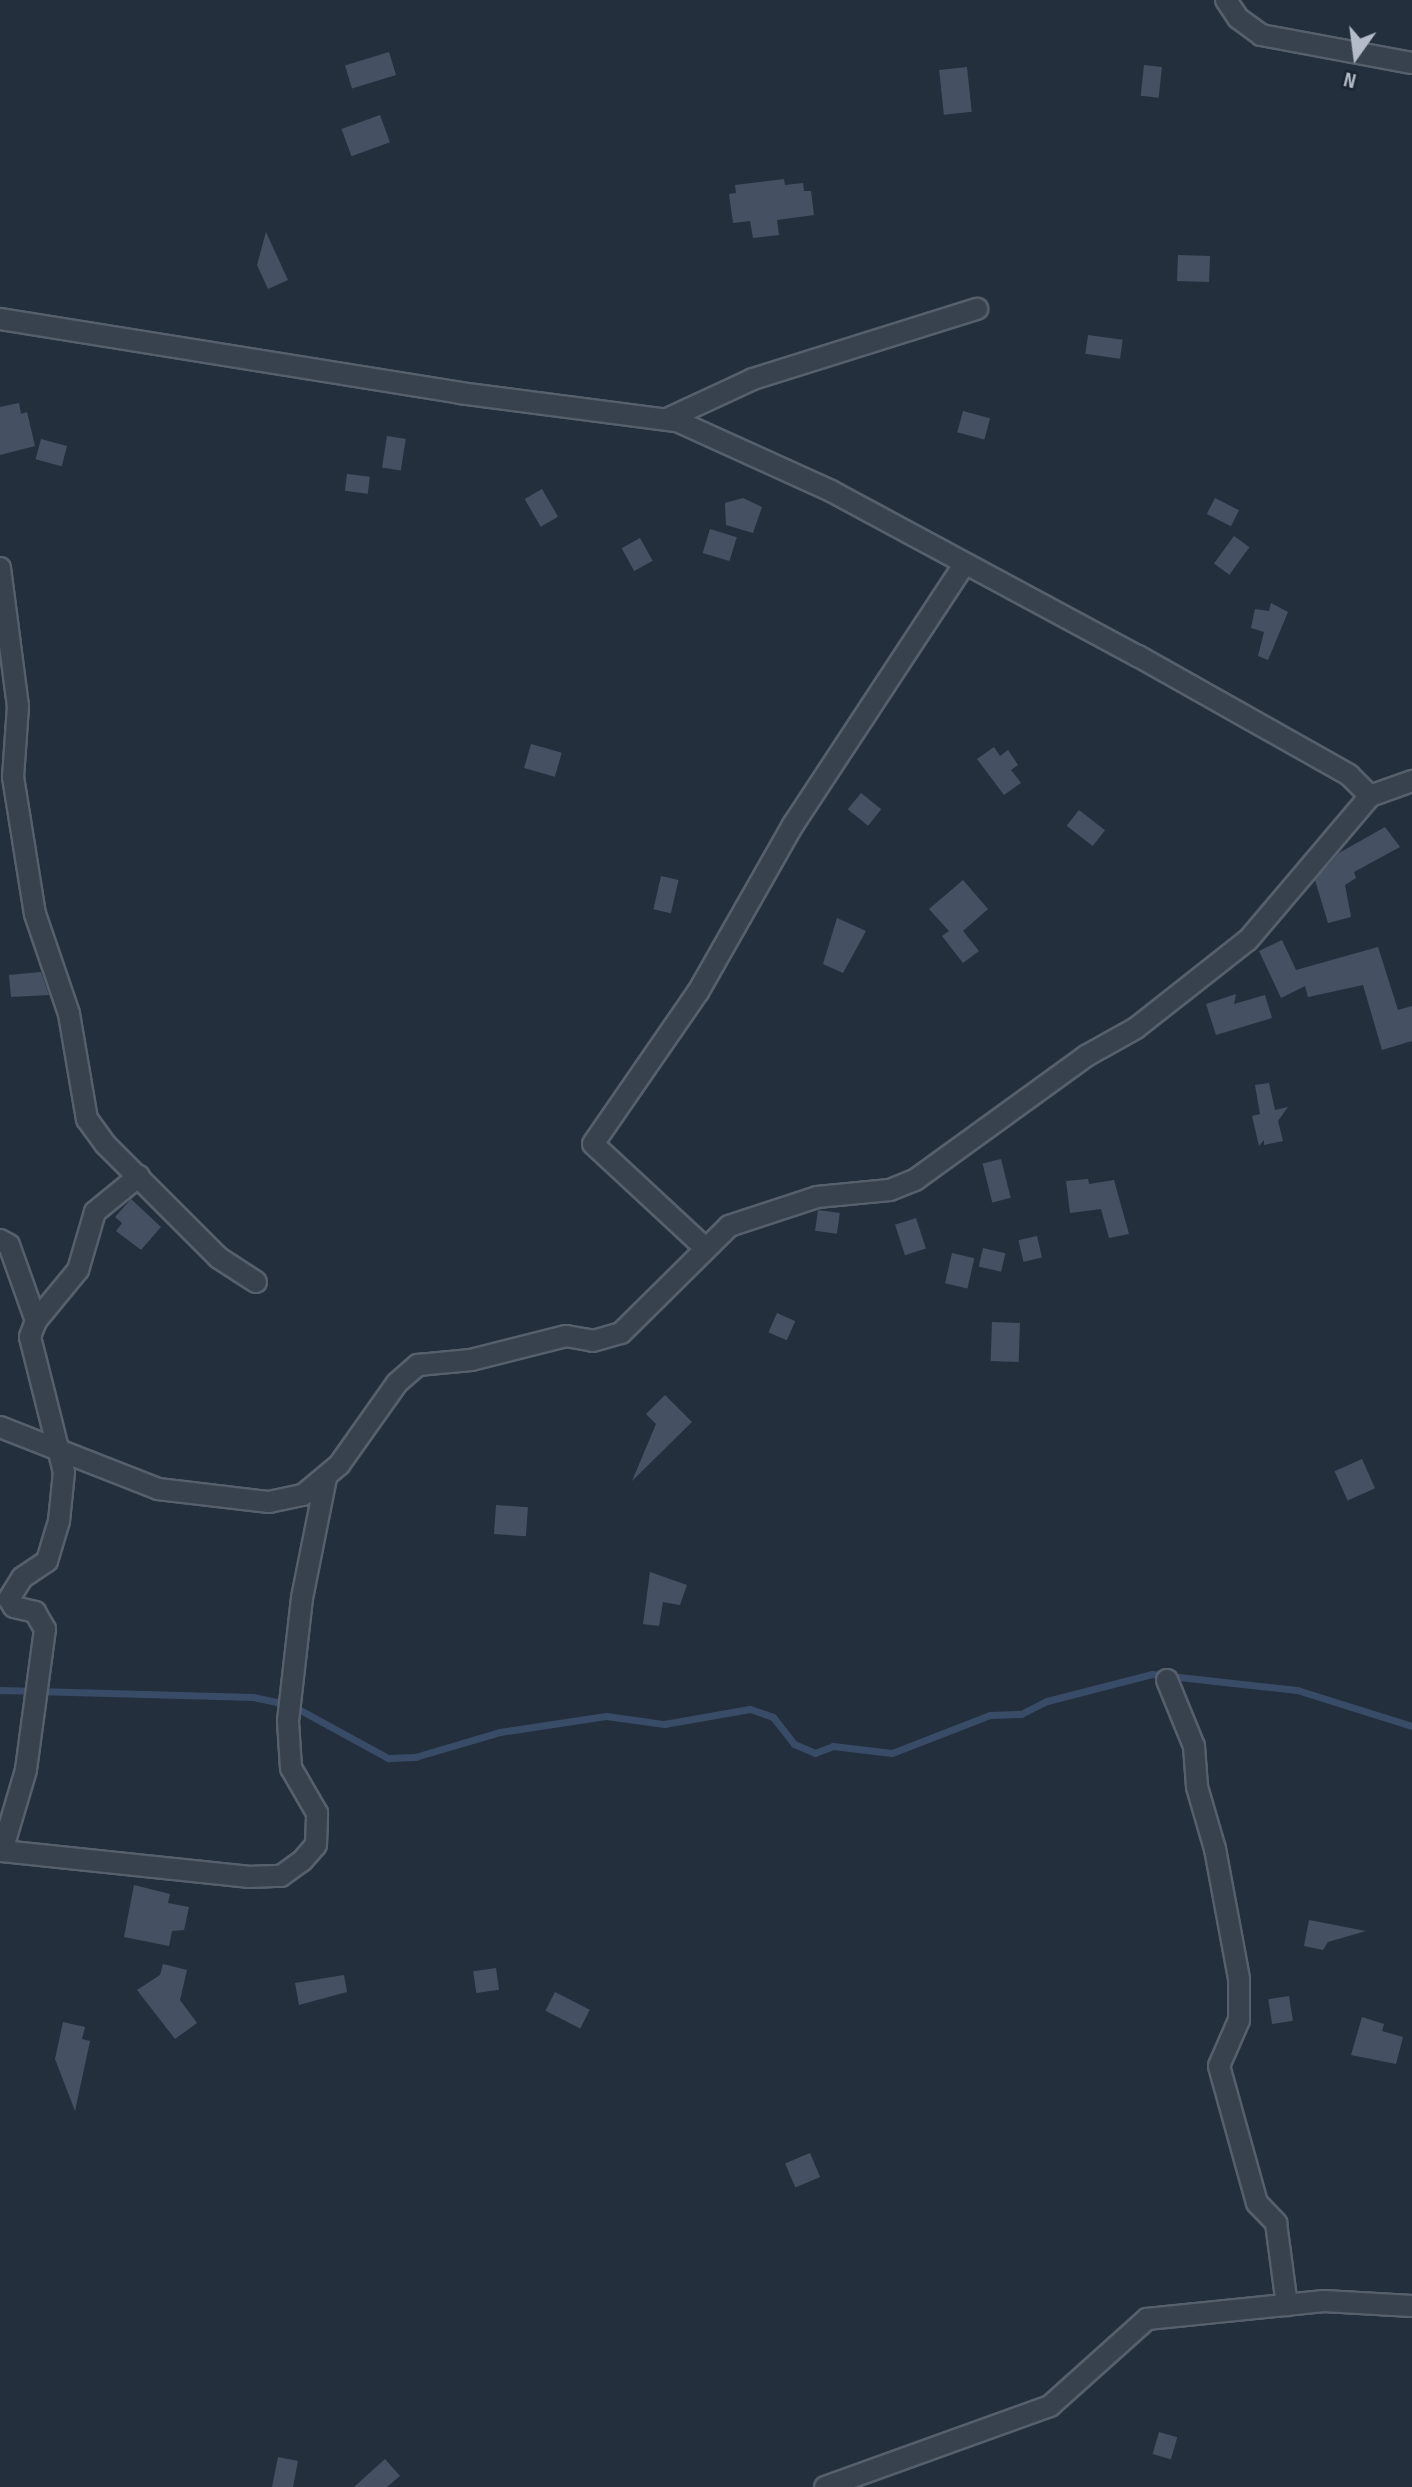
<!DOCTYPE html>
<html>
<head>
<meta charset="utf-8">
<style>
  body { margin:0 }
  #map { position:relative; width:1412px; height:2487px; overflow:hidden; background:#242f3e; font-family:"Sofia Sans Condensed",sans-serif }
  div>[style] { position:absolute }
  .stream>* { height:7px; margin:-3.5px; padding:0 3.5px; transform-origin:3.5px; border-radius:3.5px; background:#394c67 }
  .building>* { inset:0; background:#455162; transform-origin:0 0 }
  .roads { filter:drop-shadow(2px 0 #565f6c) drop-shadow(-2px 0 #565f6c) drop-shadow(0 2px #565f6c) drop-shadow(0 -2px #565f6c) }
  .minor>* { height:20px; margin:-10px; padding:0 10px; transform-origin:10px; border-radius:10px; background:#38414e }
  span { translate:-50% -50%; white-space:nowrap; text-align:center; line-height:1.15; -webkit-text-stroke:6px #1d2633; paint-order:stroke }
  .north { position:absolute; left:1316px; top:16px; width:80px; height:80px; -webkit-text-stroke:6px #1d2633; paint-order:stroke; rotate:194deg; font-size:22px; font-weight:700; line-height:32px; text-align:center; color:#b4bcc9 }
  .north::after { content:''; display:block; margin:auto; width:28px; height:36px; background:#b4bcc9; clip-path:polygon(50% 0,100% 100%,50% 72%,0 100%) }
</style>
</head>
<body>
<div id="map">
  <div class="stream">
    <i style="left:0;top:1690px;width:253px;rotate:1.6deg"></i>
    <i style="left:253px;top:1697px;width:39px;rotate:12deg"></i>
    <i style="left:291px;top:1705px;width:111px;rotate:28.7deg"></i>
    <i style="left:388px;top:1758px;width:27px;rotate:-2deg"></i>
    <i style="left:415px;top:1757px;width:89px;rotate:-16.4deg"></i>
    <i style="left:500px;top:1732px;width:107px;rotate:-8.6deg"></i>
    <i style="left:606px;top:1716px;width:59px;rotate:7.9deg"></i>
    <i style="left:664px;top:1724px;width:87px;rotate:-9.9deg"></i>
    <i style="left:750px;top:1709px;width:24px;rotate:19deg"></i>
    <i style="left:773px;top:1717px;width:34px;rotate:52deg"></i>
    <i style="left:794px;top:1744px;width:23px;rotate:23deg"></i>
    <i style="left:815px;top:1753px;width:19px;rotate:-21deg"></i>
    <i style="left:833px;top:1746px;width:59px;rotate:6.8deg"></i>
    <i style="left:892px;top:1753px;width:105px;rotate:-21.2deg"></i>
    <i style="left:990px;top:1715px;width:31px;rotate:-2deg"></i>
    <i style="left:1021px;top:1714px;width:29px;rotate:-27deg"></i>
    <i style="left:1047px;top:1701px;width:108px;rotate:-14.4deg"></i>
    <i style="left:1152px;top:1674px;width:146px;rotate:6.3deg"></i>
    <i style="left:1297px;top:1690px;width:121px;rotate:17.4deg"></i>
  </div>
  <div class="building">
    <i style="left:389px;top:52px;width:24px;height:46px;rotate:73deg"></i>
    <i style="left:1144px;top:65px;width:18px;height:31px;rotate:6deg"></i>
    <i style="left:967px;top:67px;width:45px;height:28px;rotate:84deg"></i>
    <i style="left:380px;top:115px;width:29px;height:41px;rotate:70deg"></i>
    <i style="clip-path:polygon(784px 179px,785px 185px,803px 183px,804px 191px,811px 191px,814px 215px,777px 220px,779px 235px,753px 238px,750px 221px,733px 223px,729px 194px,736px 193px,735px 185px)"></i>
    <i style="clip-path:polygon(266px 232px,288px 280px,268px 289px,257px 265px)"></i>
    <i style="left:1178px;top:255px;width:32px;height:26px;rotate:2deg"></i>
    <i style="left:1088px;top:335px;width:35px;height:19px;rotate:8deg"></i>
    <i style="clip-path:polygon(19px 403px,21px 414px,27px 412px,35px 446px,0 455px,0 407px)"></i>
    <i style="left:963px;top:411px;width:28px;height:22px;rotate:15deg"></i>
    <i style="left:387px;top:436px;width:19px;height:32px;rotate:9deg"></i>
    <i style="left:41px;top:439px;width:27px;height:21px;rotate:15deg"></i>
    <i style="left:347px;top:474px;width:23px;height:17px;rotate:7deg"></i>
    <i style="left:542px;top:489px;width:32px;height:20px;rotate:60deg"></i>
    <i style="clip-path:polygon(743px 498px,762px 507px,753px 533px,726px 525px,725px 503px)"></i>
    <i style="left:1215px;top:498px;width:27px;height:18px;rotate:27deg"></i>
    <i style="left:710px;top:529px;width:28px;height:25px;rotate:17deg"></i>
    <i style="left:1234px;top:536px;width:19px;height:34px;rotate:36deg"></i>
    <i style="left:640px;top:538px;width:26px;height:21px;rotate:61deg"></i>
    <i style="clip-path:polygon(1271px 603px,1288px 612px,1268px 660px,1258px 656px,1264px 632px,1251px 628px,1255px 609px,1269px 611px)"></i>
    <i style="left:531px;top:744px;width:32px;height:25px;rotate:16deg"></i>
    <i style="clip-path:polygon(994px 747px,1000px 756px,1008px 750px,1018px 765px,1011px 770px,1021px 783px,1004px 795px,977px 759px)"></i>
    <i style="left:861px;top:793px;width:26px;height:21px;rotate:39deg"></i>
    <i style="left:1079px;top:810px;width:33px;height:20px;rotate:38deg"></i>
    <i style="clip-path:polygon(1385px 827px,1400px 847px,1354px 872px,1356px 878px,1345px 885px,1351px 917px,1328px 923px,1315px 880px,1339px 853px)"></i>
    <i style="left:661px;top:876px;width:18px;height:34px;rotate:13deg"></i>
    <i style="clip-path:polygon(963px 880px,988px 909px,963px 931px,979px 951px,963px 963px,942px 936px,949px 931px,929px 909px)"></i>
    <i style="clip-path:polygon(837px 918px,866px 931px,843px 973px,823px 964px)"></i>
    <i style="clip-path:polygon(1282px 940px,1296px 970px,1378px 947px,1398px 1010px,1412px 1006px,1412px 1041px,1382px 1050px,1363px 985px,1308px 997px,1305px 986px,1281px 998px,1259px 951px)"></i>
    <i style="clip-path:polygon(41px 972px,49px 995px,11px 997px,9px 975px)"></i>
    <i style="clip-path:polygon(1236px 994px,1234px 1004px,1265px 995px,1272px 1018px,1216px 1035px,1206px 1004px)"></i>
    <i style="clip-path:polygon(1269px 1083px,1275px 1110px,1288px 1107px,1278px 1121px,1283px 1141px,1264px 1145px,1264px 1140px,1259px 1146px,1252px 1116px,1260px 1114px,1255px 1085px)"></i>
    <i style="left:1001px;top:1159px;width:40px;height:19px;rotate:76deg"></i>
    <i style="clip-path:polygon(1088px 1179px,1089px 1184px,1114px 1180px,1129px 1234px,1109px 1238px,1101px 1209px,1070px 1213px,1066px 1181px)"></i>
    <i style="clip-path:polygon(131px 1199px,161px 1227px,141px 1250px,116px 1231px,122px 1223px,115px 1217px)"></i>
    <i style="left:818px;top:1210px;width:22px;height:21px;rotate:8deg"></i>
    <i style="left:916px;top:1218px;width:32px;height:22px;rotate:72deg"></i>
    <i style="left:1037px;top:1236px;width:22px;height:19px;rotate:77deg"></i>
    <i style="left:983px;top:1248px;width:23px;height:19px;rotate:13deg"></i>
    <i style="left:952px;top:1253px;width:23px;height:31px;rotate:13deg"></i>
    <i style="left:777px;top:1313px;width:20px;height:21px;rotate:24deg"></i>
    <i style="left:992px;top:1322px;width:28px;height:39px;rotate:2deg"></i>
    <i style="clip-path:polygon(665px 1395px,692px 1422px,632px 1481px,656px 1424px,646px 1414px)"></i>
    <i style="left:1362px;top:1459px;width:32px;height:30px;rotate:66deg"></i>
    <i style="left:496px;top:1505px;width:32px;height:29px;rotate:4deg"></i>
    <i style="clip-path:polygon(650px 1572px,687px 1585px,680px 1605px,663px 1602px,659px 1626px,643px 1624px)"></i>
    <i style="clip-path:polygon(134px 1885px,170px 1894px,168px 1903px,189px 1907px,184px 1930px,172px 1931px,169px 1946px,124px 1937px)"></i>
    <i style="clip-path:polygon(1309px 1920px,1366px 1931px,1328px 1942px,1323px 1950px,1304px 1946px)"></i>
    <i style="clip-path:polygon(163px 1964px,187px 1970px,180px 2000px,197px 2023px,175px 2039px,137px 1990px,160px 1975px)"></i>
    <i style="left:496px;top:1968px;width:22px;height:23px;rotate:82deg"></i>
    <i style="clip-path:polygon(344px 1975px,347px 1992px,299px 2005px,295px 1983px)"></i>
    <i style="left:555px;top:1992px;width:39px;height:21px;rotate:27deg"></i>
    <i style="left:1289px;top:1996px;width:25px;height:21px;rotate:81deg"></i>
    <i style="clip-path:polygon(1362px 2017px,1384px 2024px,1382px 2031px,1403px 2037px,1396px 2064px,1351px 2055px)"></i>
    <i style="clip-path:polygon(63px 2022px,85px 2027px,82px 2039px,90px 2041px,75px 2111px,55px 2059px)"></i>
    <i style="left:810px;top:2153px;width:26px;height:27px;rotate:67deg"></i>
    <i style="left:1159px;top:2432px;width:19px;height:23px;rotate:16deg"></i>
    <i style="clip-path:polygon(278px 2457px,298px 2461px,293px 2487px,272px 2487px)"></i>
    <i style="clip-path:polygon(385px 2459px,400px 2476px,387px 2487px,354px 2487px)"></i>
  </div>
  <div class="roads">
    <div class="minor">
      <i style="left:1226px;top:0;width:22px;rotate:56deg"></i>
      <i style="left:1238px;top:18px;width:29px;rotate:36deg"></i>
      <i style="left:1261px;top:35px;width:154px;rotate:10.5deg"></i>
      <i style="left:0;top:319px;width:466px;rotate:9.1deg"></i>
      <i style="left:460px;top:393px;width:219px;rotate:7.4deg"></i>
      <i style="left:677px;top:421px;width:169px;rotate:24.4deg"></i>
      <i style="left:831px;top:491px;width:349px;rotate:28.3deg"></i>
      <i style="left:1138px;top:656px;width:242px;rotate:29.4deg"></i>
      <i style="left:1349px;top:775px;width:30px;rotate:45deg"></i>
      <i style="left:1370px;top:796px;width:45px;rotate:-19.7deg"></i>
      <i style="left:667px;top:419px;width:95px;rotate:-24.9deg"></i>
      <i style="left:753px;top:379px;width:235px;rotate:-17.4deg"></i>
      <i style="left:0;top:568px;width:139px;rotate:82.6deg"></i>
      <i style="left:18px;top:706px;width:71px;rotate:94deg"></i>
      <i style="left:13px;top:777px;width:139px;rotate:80.9deg"></i>
      <i style="left:35px;top:914px;width:106px;rotate:71.2deg"></i>
      <i style="left:69px;top:1014px;width:107px;rotate:80.3deg"></i>
      <i style="left:87px;top:1119px;width:31px;rotate:54deg"></i>
      <i style="left:105px;top:1144px;width:161px;rotate:45deg"></i>
      <i style="left:219px;top:1258px;width:44px;rotate:33deg"></i>
      <i style="left:139px;top:1176px;width:57px;rotate:140.7deg"></i>
      <i style="left:95px;top:1212px;width:60px;rotate:106.3deg"></i>
      <i style="left:78px;top:1270px;width:66px;rotate:129.5deg"></i>
      <i style="left:36px;top:1321px;width:17px;rotate:111deg"></i>
      <i style="left:30px;top:1337px;width:139px;rotate:75.9deg"></i>
      <i style="left:64px;top:1472px;width:49px;rotate:95.8deg"></i>
      <i style="left:59px;top:1521px;width:42px;rotate:106.7deg"></i>
      <i style="left:47px;top:1561px;width:30px;rotate:146deg"></i>
      <i style="left:22px;top:1578px;width:25px;rotate:122deg"></i>
      <i style="left:9px;top:1599px;width:9px;rotate:58deg"></i>
      <i style="left:14px;top:1607px;width:22px;rotate:13deg"></i>
      <i style="left:35px;top:1612px;width:20px;rotate:60deg"></i>
      <i style="left:45px;top:1629px;width:142px;rotate:97.7deg"></i>
      <i style="left:26px;top:1770px;width:84px;rotate:106.5deg"></i>
      <i style="left:2px;top:1851px;width:247px;rotate:6deg"></i>
      <i style="left:248px;top:1877px;width:33px;rotate:-2deg"></i>
      <i style="left:281px;top:1876px;width:26px;rotate:-36deg"></i>
      <i style="left:302px;top:1861px;width:21px;rotate:-49deg"></i>
      <i style="left:316px;top:1845px;width:32px;rotate:-88deg"></i>
      <i style="left:317px;top:1813px;width:52px;rotate:-120deg"></i>
      <i style="left:291px;top:1768px;width:47px;rotate:-93.7deg"></i>
      <i style="left:288px;top:1721px;width:124px;rotate:-83.5deg"></i>
      <i style="left:302px;top:1598px;width:122px;rotate:-78.7deg"></i>
      <i style="left:0;top:1240px;width:10px;rotate:29deg"></i>
      <i style="left:9px;top:1245px;width:81px;rotate:70.4deg"></i>
      <i style="left:704px;top:1247px;width:151px;rotate:-137.1deg"></i>
      <i style="left:593px;top:1144px;width:185px;rotate:-55.4deg"></i>
      <i style="left:698px;top:992px;width:192px;rotate:-60.4deg"></i>
      <i style="left:793px;top:825px;width:311px;rotate:-56.7deg"></i>
      <i style="left:0;top:1427px;width:170px;rotate:21.4deg"></i>
      <i style="left:158px;top:1489px;width:112px;rotate:6.7deg"></i>
      <i style="left:269px;top:1502px;width:35px;rotate:-12deg"></i>
      <i style="left:303px;top:1495px;width:47px;rotate:-39.8deg"></i>
      <i style="left:339px;top:1465px;width:100px;rotate:-54.7deg"></i>
      <i style="left:397px;top:1383px;width:28px;rotate:-41deg"></i>
      <i style="left:418px;top:1365px;width:53px;rotate:-5.4deg"></i>
      <i style="left:471px;top:1360px;width:98px;rotate:-14.2deg"></i>
      <i style="left:566px;top:1336px;width:27px;rotate:10deg"></i>
      <i style="left:593px;top:1341px;width:29px;rotate:-16deg"></i>
      <i style="left:621px;top:1333px;width:152px;rotate:-44.7deg"></i>
      <i style="left:729px;top:1226px;width:93px;rotate:-18.2deg"></i>
      <i style="left:817px;top:1197px;width:73px;rotate:-5.5deg"></i>
      <i style="left:890px;top:1190px;width:27px;rotate:-22deg"></i>
      <i style="left:915px;top:1180px;width:211px;rotate:-35.9deg"></i>
      <i style="left:1086px;top:1056px;width:57px;rotate:-29.2deg"></i>
      <i style="left:1136px;top:1028px;width:142px;rotate:-38.2deg"></i>
      <i style="left:1248px;top:940px;width:189px;rotate:-49.7deg"></i>
      <i style="left:1167px;top:1680px;width:71px;rotate:67.8deg"></i>
      <i style="left:1194px;top:1746px;width:41px;rotate:85.8deg"></i>
      <i style="left:1197px;top:1787px;width:65px;rotate:73.8deg"></i>
      <i style="left:1215px;top:1849px;width:132px;rotate:79.5deg"></i>
      <i style="left:1239px;top:1979px;width:41px;rotate:90deg"></i>
      <i style="left:1239px;top:2020px;width:50px;rotate:113.5deg"></i>
      <i style="left:1219px;top:2066px;width:142px;rotate:74.5deg"></i>
      <i style="left:1257px;top:2203px;width:28px;rotate:46deg"></i>
      <i style="left:1276px;top:2223px;width:83px;rotate:82.4deg"></i>
      <i style="left:825px;top:2487px;width:239px;rotate:-19.8deg"></i>
      <i style="left:1050px;top:2406px;width:130px;rotate:-41.9deg"></i>
      <i style="left:1147px;top:2319px;width:178px;rotate:-5.8deg"></i>
      <i style="left:1324px;top:2301px;width:88px;rotate:3.3deg"></i>
    </div>
  </div>
  <div class="north">N</div>
</div>
</body>
</html>
